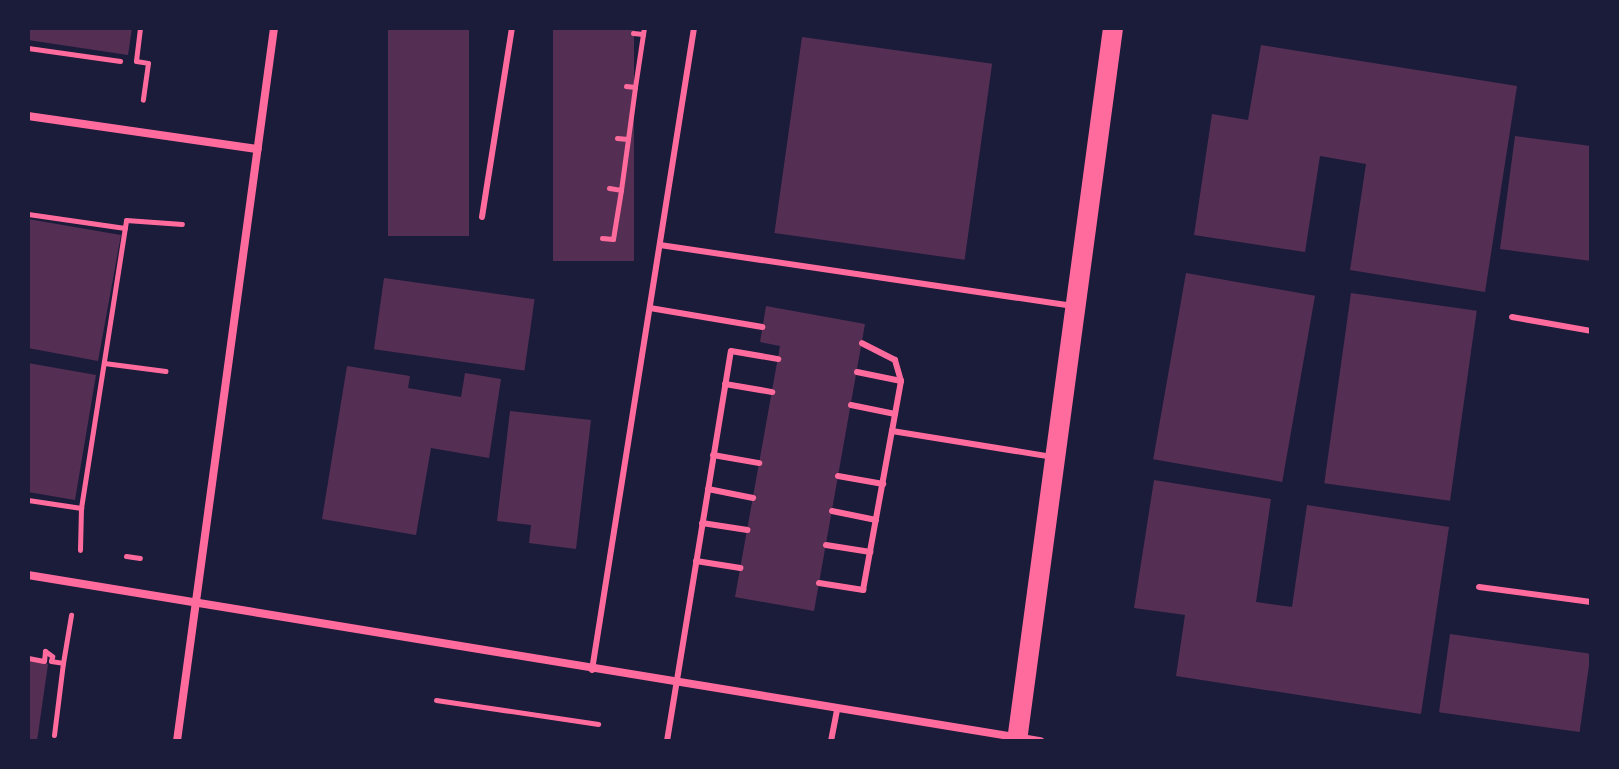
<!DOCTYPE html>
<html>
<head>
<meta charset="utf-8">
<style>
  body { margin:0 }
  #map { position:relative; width:1619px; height:769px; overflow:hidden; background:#1b1b3a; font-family:"Titillium Web",sans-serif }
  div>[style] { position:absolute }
  .building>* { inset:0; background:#542f53; transform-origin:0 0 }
  .path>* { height:5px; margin:-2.5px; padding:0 2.5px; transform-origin:2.5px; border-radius:2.5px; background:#ff6b9d }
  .service>* { height:6px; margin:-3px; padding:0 3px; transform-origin:3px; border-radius:3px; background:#ff6b9d }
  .minor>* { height:8px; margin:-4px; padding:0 4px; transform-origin:4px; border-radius:4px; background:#ff6b9d }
  .primary>* { height:20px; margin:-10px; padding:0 10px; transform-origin:10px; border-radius:10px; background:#ff6b9d }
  span { translate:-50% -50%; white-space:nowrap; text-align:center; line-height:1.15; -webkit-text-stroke:8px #1b1b3a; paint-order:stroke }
  .frame { position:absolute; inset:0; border:30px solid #1b1b3a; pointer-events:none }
</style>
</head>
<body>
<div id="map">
  <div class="building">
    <i style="clip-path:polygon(28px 28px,132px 28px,128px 55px,28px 40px)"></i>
    <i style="left:388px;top:28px;width:81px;height:208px"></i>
    <i style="left:553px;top:28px;width:81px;height:233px"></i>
    <i style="left:802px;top:37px;width:192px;height:198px;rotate:8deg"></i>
    <i style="clip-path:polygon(1261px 45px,1517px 86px,1485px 292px,1350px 270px,1366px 164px,1320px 156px,1305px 252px,1194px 235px,1212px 114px,1248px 120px)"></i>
    <i style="clip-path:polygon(1515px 136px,1591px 146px,1591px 261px,1500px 249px)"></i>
    <i style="clip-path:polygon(28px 219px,121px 235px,98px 361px,28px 348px)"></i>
    <i style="left:1186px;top:273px;width:131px;height:189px;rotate:10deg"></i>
    <i style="left:384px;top:278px;width:152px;height:72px;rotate:8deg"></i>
    <i style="left:1351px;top:293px;width:127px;height:192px;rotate:8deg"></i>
    <i style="clip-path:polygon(766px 306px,865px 324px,814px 611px,735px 597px,780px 346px,760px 342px)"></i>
    <i style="clip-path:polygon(28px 363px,96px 375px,75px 500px,28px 492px)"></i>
    <i style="clip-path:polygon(347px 366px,410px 376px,408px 388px,461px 397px,465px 373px,501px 379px,489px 458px,431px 448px,416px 535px,322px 519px)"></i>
    <i style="clip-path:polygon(510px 411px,591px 420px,576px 549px,529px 543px,531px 525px,497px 521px)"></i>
    <i style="clip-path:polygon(1154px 480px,1271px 499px,1256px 602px,1292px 607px,1307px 505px,1449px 527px,1421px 714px,1176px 676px,1185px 615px,1134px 608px)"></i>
    <i style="left:1450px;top:634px;width:142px;height:79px;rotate:8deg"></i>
    <i style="clip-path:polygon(28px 661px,48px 664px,37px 741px,28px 741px)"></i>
  </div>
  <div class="path">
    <i style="left:140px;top:28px;width:33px;rotate:97deg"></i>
    <i style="left:136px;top:61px;width:12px;rotate:9deg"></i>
    <i style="left:148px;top:63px;width:37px;rotate:98deg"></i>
    <i style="left:633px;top:33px;width:10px;rotate:6deg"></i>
    <i style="left:643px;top:34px;width:6px;rotate:-81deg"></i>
    <i style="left:28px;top:48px;width:93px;rotate:8deg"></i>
    <i style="left:626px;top:86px;width:9px;rotate:6deg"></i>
    <i style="left:635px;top:87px;width:54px;rotate:-81.4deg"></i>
    <i style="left:617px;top:138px;width:11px;rotate:5deg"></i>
    <i style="left:628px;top:139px;width:52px;rotate:-82.3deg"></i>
    <i style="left:609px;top:188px;width:12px;rotate:9deg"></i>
    <i style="left:621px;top:190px;width:51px;rotate:-82.2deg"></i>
    <i style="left:28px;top:214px;width:98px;rotate:8.2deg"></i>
    <i style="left:602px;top:238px;width:11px;rotate:5deg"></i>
    <i style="left:613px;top:239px;width:50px;rotate:-80.7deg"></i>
    <i style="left:104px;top:363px;width:62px;rotate:7.5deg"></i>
    <i style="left:28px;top:500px;width:54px;rotate:8.6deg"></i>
    <i style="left:81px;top:508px;width:42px;rotate:91.4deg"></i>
    <i style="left:81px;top:508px;width:291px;rotate:-81.1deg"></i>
    <i style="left:126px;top:220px;width:56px;rotate:4.1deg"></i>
    <i style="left:126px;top:556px;width:14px;rotate:8deg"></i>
    <i style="left:52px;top:657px;width:4px;rotate:104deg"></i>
    <i style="left:51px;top:661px;width:12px;rotate:9deg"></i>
    <i style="left:63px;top:663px;width:49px;rotate:-80.5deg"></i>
    <i style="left:28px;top:658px;width:16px;rotate:11deg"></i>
    <i style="left:44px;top:661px;width:10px;rotate:-84deg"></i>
    <i style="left:45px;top:651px;width:9px;rotate:36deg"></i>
    <i style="left:436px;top:700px;width:164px;rotate:8.4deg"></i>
    <i style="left:54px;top:735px;width:73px;rotate:-82.9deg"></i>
  </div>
  <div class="service">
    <i style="left:482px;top:217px;width:191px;rotate:-81deg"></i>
    <i style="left:660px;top:245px;width:416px;rotate:8.4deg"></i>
    <i style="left:650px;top:308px;width:114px;rotate:9.6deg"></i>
    <i style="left:1512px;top:317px;width:80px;rotate:10deg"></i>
    <i style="left:857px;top:372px;width:45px;rotate:11.6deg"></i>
    <i style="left:725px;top:384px;width:48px;rotate:9.7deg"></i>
    <i style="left:851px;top:405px;width:45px;rotate:11.6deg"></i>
    <i style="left:892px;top:431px;width:162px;rotate:9.2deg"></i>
    <i style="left:713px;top:455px;width:47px;rotate:9.9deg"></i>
    <i style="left:838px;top:476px;width:46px;rotate:10.1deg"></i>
    <i style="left:708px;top:489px;width:46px;rotate:11.3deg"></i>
    <i style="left:832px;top:511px;width:45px;rotate:11.6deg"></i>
    <i style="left:702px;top:523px;width:46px;rotate:8.8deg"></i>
    <i style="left:826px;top:545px;width:45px;rotate:9deg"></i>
    <i style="left:696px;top:561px;width:45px;rotate:9deg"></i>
    <i style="left:819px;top:583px;width:45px;rotate:9deg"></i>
    <i style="left:863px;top:590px;width:162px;rotate:-79.7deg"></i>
    <i style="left:892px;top:431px;width:51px;rotate:-79.8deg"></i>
    <i style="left:901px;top:381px;width:22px;rotate:-106deg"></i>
    <i style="left:895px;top:360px;width:37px;rotate:-153deg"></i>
    <i style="left:1479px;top:587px;width:113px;rotate:7.6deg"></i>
    <i style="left:592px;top:670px;width:650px;rotate:-80.97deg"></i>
    <i style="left:667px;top:741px;width:395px;rotate:-80.7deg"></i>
    <i style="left:731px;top:351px;width:48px;rotate:9.7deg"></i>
    <i style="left:831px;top:741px;width:32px;rotate:-79deg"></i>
  </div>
  <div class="minor">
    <i style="left:28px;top:116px;width:232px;rotate:8.2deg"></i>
    <i style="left:28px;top:575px;width:1026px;rotate:9.32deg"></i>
    <i style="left:177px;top:741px;width:720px;rotate:-82.25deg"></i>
  </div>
  <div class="primary">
    <i style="left:1017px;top:741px;width:719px;rotate:-82.33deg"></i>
  </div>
  <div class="frame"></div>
</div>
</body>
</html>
